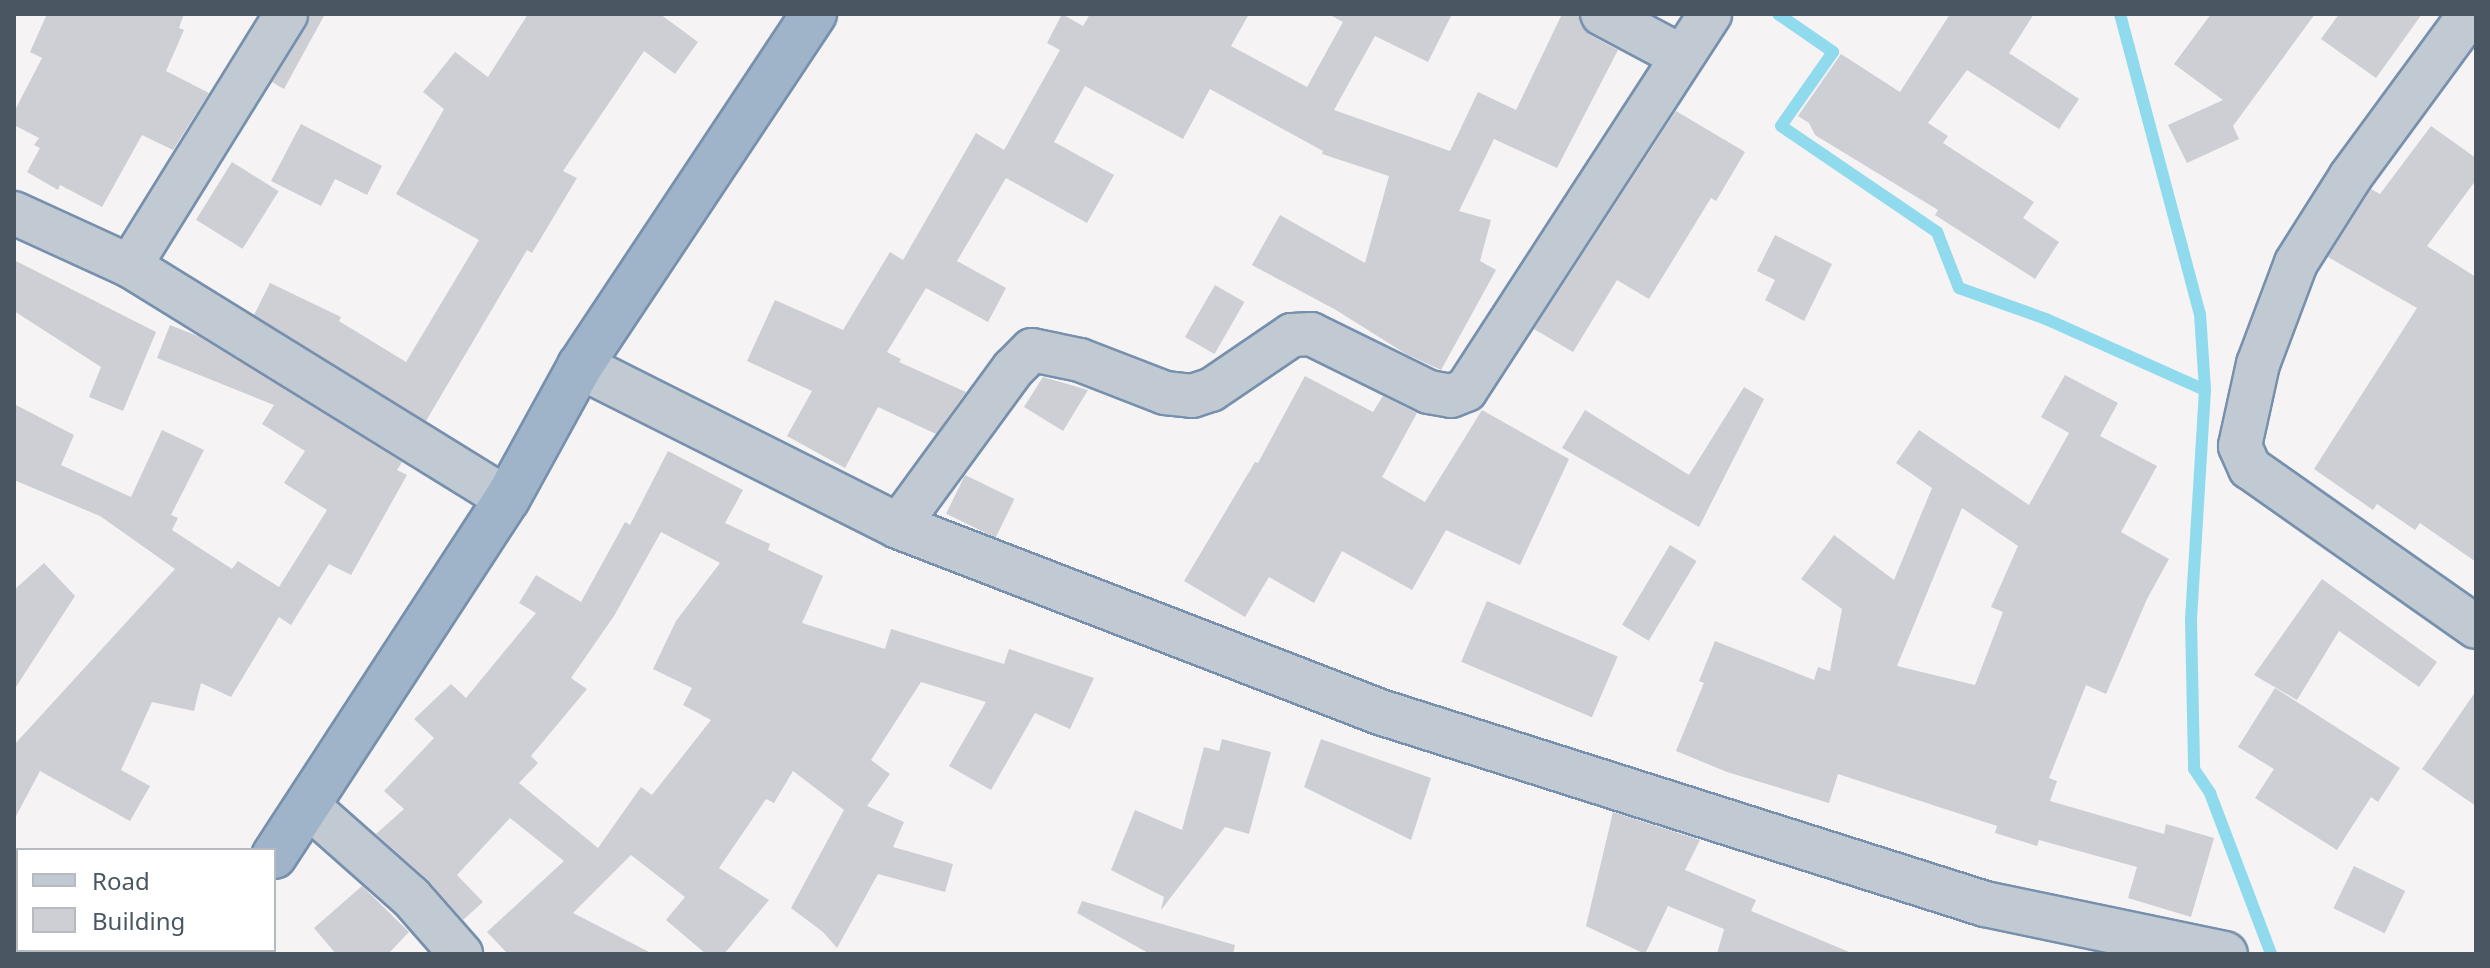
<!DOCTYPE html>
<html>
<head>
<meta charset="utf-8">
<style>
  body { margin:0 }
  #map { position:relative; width:2490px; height:968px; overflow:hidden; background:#f5f3f3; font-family:"Noto Sans",sans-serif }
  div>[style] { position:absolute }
  .stream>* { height:12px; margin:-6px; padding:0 6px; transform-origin:6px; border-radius:6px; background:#90daee }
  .building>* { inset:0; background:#cdcfd5; transform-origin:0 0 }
  .roads { filter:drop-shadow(2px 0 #7690ad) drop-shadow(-2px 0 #7690ad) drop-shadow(0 2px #7690ad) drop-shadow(0 -2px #7690ad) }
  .minor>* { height:42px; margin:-21px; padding:0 21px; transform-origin:21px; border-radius:21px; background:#c1cad2 }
  .tertiary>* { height:44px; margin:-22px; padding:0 22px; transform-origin:22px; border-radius:22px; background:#c1cad2 }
  .trunk>* { height:44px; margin:-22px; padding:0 22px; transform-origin:22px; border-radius:22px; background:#9fb4c9 }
  span { translate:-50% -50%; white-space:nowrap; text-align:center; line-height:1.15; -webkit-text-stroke:6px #fff; paint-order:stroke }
  .frame { position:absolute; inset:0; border:16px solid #4a5661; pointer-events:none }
  .legend { position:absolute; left:16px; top:848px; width:260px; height:104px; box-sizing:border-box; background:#fff; border:2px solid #b7bbc0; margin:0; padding:10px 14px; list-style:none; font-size:24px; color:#4a5661 }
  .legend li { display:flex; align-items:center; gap:16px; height:40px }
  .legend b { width:40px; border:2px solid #b7bbc0 }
</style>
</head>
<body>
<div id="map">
  <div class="stream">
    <i style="left:1778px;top:14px;width:67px;rotate:34.6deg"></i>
    <i style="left:1833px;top:52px;width:90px;rotate:125.1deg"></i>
    <i style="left:1781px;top:126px;width:189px;rotate:34.2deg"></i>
    <i style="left:1937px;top:232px;width:60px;rotate:68.6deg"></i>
    <i style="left:1959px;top:288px;width:92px;rotate:19.6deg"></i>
    <i style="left:2046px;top:319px;width:174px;rotate:24.1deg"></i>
    <i style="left:2120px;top:14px;width:310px;rotate:75.1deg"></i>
    <i style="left:2200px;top:314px;width:76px;rotate:86.2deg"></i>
    <i style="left:2205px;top:390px;width:230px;rotate:93.5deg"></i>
    <i style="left:2191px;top:620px;width:149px;rotate:88.8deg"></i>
    <i style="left:2194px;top:769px;width:29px;rotate:56deg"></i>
    <i style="left:2210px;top:793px;width:172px;rotate:69.2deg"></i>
  </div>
  <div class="building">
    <i style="clip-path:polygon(47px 14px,184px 14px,179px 28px,184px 30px,166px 71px,209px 93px,173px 150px,142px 135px,102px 207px,60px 185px,58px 190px,27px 172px,40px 148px,34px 145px,39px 138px,14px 125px,14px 112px,42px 58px,30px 52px)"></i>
    <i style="clip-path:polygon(310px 14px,325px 14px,284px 89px,272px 82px,306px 27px)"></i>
    <i style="clip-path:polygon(528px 14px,660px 14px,698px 42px,675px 74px,644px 51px,563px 171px,577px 178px,532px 253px,527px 250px,426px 421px,254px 315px,270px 283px,341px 317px,339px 321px,406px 362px,479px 240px,396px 194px,444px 109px,423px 92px,455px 52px,488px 77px)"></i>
    <i style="clip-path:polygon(1062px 14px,1083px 26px,1090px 14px,1249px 14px,1231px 46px,1307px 87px,1343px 22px,1328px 14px,1452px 14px,1428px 62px,1375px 36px,1334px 110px,1450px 151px,1478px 92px,1516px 110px,1562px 14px,1578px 14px,1581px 26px,1590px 35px,1618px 50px,1557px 168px,1494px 139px,1459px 211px,1491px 220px,1480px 261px,1496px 270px,1441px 370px,1406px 354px,1336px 310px,1252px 265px,1280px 215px,1365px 263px,1389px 176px,1322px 154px,1323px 151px,1210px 89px,1183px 139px,1085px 86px,1054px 142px,1114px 175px,1087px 223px,1006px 178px,957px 261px,1006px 288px,988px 322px,926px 288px,887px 352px,901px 359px,899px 362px,966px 392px,936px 434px,878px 407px,845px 468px,787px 436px,812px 391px,747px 361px,775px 300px,843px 330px,890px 252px,903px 260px,976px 133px,1004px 150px,1060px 50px,1047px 43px)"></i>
    <i style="clip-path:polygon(1950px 14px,2034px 14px,2009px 53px,2079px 99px,2059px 129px,1967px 70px,1928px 123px,1948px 136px,1943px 143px,2034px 202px,2023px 218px,2059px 242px,2035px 279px,1935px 215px,1938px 210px,1815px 135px,1809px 123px,1798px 116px,1841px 54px,1900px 92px)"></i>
    <i style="clip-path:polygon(2211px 14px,2315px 14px,2233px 126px,2239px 139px,2187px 163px,2168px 125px,2223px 100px,2174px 64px)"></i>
    <i style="clip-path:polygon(2339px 14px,2422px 14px,2376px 78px,2321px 39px)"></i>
    <i style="clip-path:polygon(1676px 111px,1745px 152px,1716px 201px,1711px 198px,1649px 299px,1617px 280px,1573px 352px,1534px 329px)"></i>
    <i style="clip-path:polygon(301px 124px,382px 166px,367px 195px,335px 179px,321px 206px,271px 181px)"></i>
    <i style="clip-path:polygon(2431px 126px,2476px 158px,2476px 180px,2427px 246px,2476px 277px,2476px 562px,2420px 523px,2415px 530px,2377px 504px,2373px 510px,2314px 469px,2417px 308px,2328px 257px,2371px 189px,2380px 194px)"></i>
    <i style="left:232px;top:162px;width:55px;height:68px;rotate:32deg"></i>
    <i style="clip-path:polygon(1775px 235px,1832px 264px,1804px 321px,1765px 300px,1775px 280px,1757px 271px)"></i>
    <i style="clip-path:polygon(14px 260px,156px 332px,123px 411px,89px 397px,101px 367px,14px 311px)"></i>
    <i style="left:1215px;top:285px;width:34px;height:60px;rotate:30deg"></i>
    <i style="clip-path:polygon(170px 325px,198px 336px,402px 462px,397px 470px,407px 475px,351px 575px,329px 564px,291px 625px,279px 617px,231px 697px,201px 683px,194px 711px,152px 702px,121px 770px,150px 786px,130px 821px,40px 771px,14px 820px,14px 745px,175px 569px,100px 516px,14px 480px,14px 404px,74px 435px,61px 465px,131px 497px,162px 430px,204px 450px,171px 515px,178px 518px,172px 530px,232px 569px,238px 561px,279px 587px,327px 510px,284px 483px,305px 451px,262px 424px,274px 405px,157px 358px)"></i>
    <i style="clip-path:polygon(evenodd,2065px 375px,2118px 403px,2100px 436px,2157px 466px,2121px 532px,2169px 559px,2147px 599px,2106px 694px,2086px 685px,2049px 778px,2057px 781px,2050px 801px,2164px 834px,2166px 824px,2214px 838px,2191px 917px,2128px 898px,2137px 867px,2039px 840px,2037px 846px,1995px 833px,1997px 826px,1838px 774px,1829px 803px,1727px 772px,1676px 751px,1704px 683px,1699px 681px,1715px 641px,1814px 680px,1818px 667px,1830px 671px,1842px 609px,1801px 579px,1834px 535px,1894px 580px,1932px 488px,1896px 463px,1919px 430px,2029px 505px,2069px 433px,2041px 417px,2065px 375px,1962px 508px,2018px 546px,1991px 607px,2003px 612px,1975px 685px,1897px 666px,1962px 508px)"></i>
    <i style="clip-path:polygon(1305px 376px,1373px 412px,1383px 396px,1417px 413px,1382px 477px,1425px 502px,1482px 410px,1569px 459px,1520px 565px,1446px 530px,1412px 590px,1342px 551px,1314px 603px,1269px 577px,1245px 617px,1184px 581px,1255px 462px,1258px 463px)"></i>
    <i style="clip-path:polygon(1043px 377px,1088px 390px,1063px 431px,1024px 407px)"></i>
    <i style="clip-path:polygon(1744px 387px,1764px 399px,1699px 527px,1562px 448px,1585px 410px,1689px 475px)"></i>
    <i style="clip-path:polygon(evenodd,668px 451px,743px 490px,725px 523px,770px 544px,768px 550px,823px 576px,802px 623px,885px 649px,891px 629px,1004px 664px,1009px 649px,1094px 678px,1070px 729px,1035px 713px,991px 790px,949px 766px,986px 702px,921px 682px,871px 760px,890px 774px,867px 806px,904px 822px,893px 847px,953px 864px,945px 892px,878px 874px,837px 948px,823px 932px,791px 908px,844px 810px,793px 771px,774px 803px,766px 799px,719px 868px,769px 900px,724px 954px,706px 954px,666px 920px,685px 897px,631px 855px,573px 913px,653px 954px,508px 954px,487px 932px,564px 861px,510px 818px,457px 875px,483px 902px,463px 920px,427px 879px,376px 834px,404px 809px,384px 791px,434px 738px,414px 719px,451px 684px,466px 698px,536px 613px,519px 603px,536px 575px,581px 602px,625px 522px,630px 525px,668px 451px,661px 532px,720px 563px,676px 621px,653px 669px,692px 688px,683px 705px,711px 720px,652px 795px,641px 787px,598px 848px,519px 783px,538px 763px,531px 756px,587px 689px,571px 678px,614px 616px,661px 532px)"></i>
    <i style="left:965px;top:475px;width:55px;height:43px;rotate:26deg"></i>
    <i style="left:1670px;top:545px;width:31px;height:93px;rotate:31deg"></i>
    <i style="clip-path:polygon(44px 563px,75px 596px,14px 690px,14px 590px)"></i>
    <i style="clip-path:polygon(2322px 579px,2437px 662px,2419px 687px,2339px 631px,2297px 700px,2254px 675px)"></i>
    <i style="left:1487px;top:601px;width:142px;height:66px;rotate:23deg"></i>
    <i style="clip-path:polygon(2275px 688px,2400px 768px,2378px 802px,2371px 797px,2337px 850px,2255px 798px,2274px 769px,2238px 747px)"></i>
    <i style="clip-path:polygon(2476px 691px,2476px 806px,2422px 769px)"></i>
    <i style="clip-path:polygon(1222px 739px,1271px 752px,1249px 834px,1225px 827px,1161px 910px,1164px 897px,1111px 870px,1135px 810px,1182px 830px,1204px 747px,1219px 751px)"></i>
    <i style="clip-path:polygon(1321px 739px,1431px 778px,1411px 840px,1304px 787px)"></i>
    <i style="clip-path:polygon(1613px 812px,1700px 840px,1685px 870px,1756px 900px,1751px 911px,1854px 954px,1717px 954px,1724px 929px,1668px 906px,1645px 954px,1586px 926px)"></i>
    <i style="left:2354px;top:866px;width:57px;height:47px;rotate:26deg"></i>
    <i style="clip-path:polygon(362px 886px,409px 932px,388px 954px,336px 954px,314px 928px)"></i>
    <i style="clip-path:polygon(1082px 901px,1235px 945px,1233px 954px,1150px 954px,1077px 913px)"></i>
  </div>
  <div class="roads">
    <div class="minor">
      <i style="left:1602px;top:14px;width:89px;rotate:28deg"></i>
      <i style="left:2470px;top:14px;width:201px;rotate:126.3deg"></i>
      <i style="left:2351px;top:176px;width:103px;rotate:122.3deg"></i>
      <i style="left:2296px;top:263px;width:108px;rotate:110.6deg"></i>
      <i style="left:2258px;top:364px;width:84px;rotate:102.4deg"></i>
      <i style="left:2240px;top:446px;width:24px;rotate:66deg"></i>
      <i style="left:2250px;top:468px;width:276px;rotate:35.1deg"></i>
      <i style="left:14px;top:213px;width:128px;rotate:24.6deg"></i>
      <i style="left:130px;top:266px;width:443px;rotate:31.7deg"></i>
      <i style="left:130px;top:266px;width:296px;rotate:-58.2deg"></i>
      <i style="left:898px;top:526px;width:195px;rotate:-53.8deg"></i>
      <i style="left:1013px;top:369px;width:27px;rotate:-45deg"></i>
      <i style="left:1032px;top:350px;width:49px;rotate:11.8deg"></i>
      <i style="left:1080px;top:360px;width:91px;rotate:21.2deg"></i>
      <i style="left:1165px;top:393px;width:27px;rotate:6deg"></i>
      <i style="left:1192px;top:396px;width:20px;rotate:-18deg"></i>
      <i style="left:1211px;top:390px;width:98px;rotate:-34.2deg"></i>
      <i style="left:1292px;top:335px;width:19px;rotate:-3deg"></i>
      <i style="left:1311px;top:334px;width:131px;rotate:26.2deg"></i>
      <i style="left:1429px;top:392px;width:22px;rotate:10deg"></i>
      <i style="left:1451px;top:396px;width:16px;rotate:-22deg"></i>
      <i style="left:1466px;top:390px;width:448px;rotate:-57deg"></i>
      <i style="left:308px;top:806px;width:137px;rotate:41.5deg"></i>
      <i style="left:411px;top:897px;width:76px;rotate:48.7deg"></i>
    </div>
    <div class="tertiary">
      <i style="left:580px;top:366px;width:356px;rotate:26.7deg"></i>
      <i style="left:898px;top:526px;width:517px;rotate:21.1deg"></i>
      <i style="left:1380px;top:712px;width:635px;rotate:17.61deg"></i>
      <i style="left:1985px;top:904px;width:245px;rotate:11.8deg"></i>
    </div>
    <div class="trunk">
      <i style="left:274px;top:856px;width:426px;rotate:-56.9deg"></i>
      <i style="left:507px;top:499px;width:152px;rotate:-61.2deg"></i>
      <i style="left:580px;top:366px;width:423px;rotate:-56.4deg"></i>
      <i style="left:208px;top:954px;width:5px;rotate:-53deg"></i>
    </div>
  </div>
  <div class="frame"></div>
  <ul class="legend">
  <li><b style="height:10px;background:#c1cad2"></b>Road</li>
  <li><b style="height:22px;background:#cdcfd5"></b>Building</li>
  </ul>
</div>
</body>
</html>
